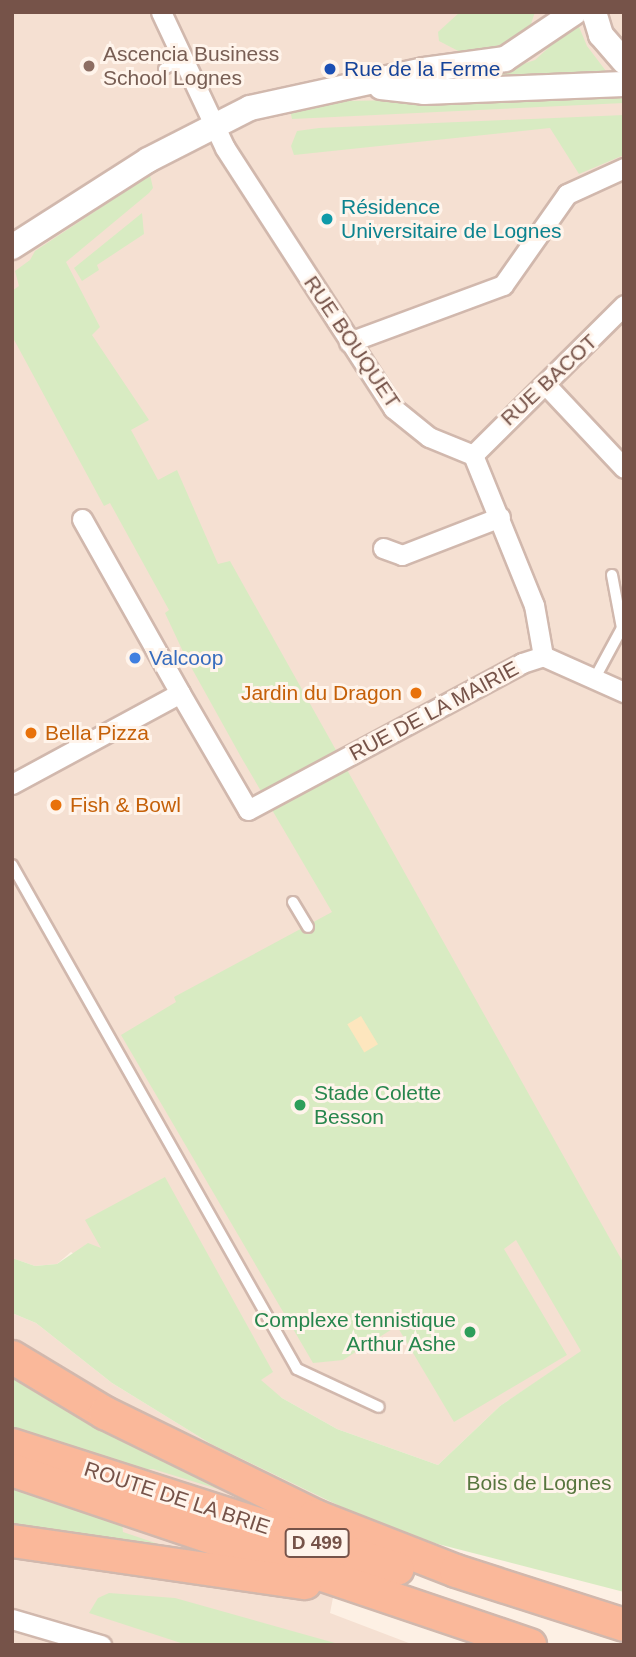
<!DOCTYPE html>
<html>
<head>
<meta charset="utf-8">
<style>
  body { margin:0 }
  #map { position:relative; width:636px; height:1657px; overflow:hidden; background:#fdf0e4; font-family:Helvetica,sans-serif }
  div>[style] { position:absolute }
  .residential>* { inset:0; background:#f5e0d2 }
  .green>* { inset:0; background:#d8ebc2 }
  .sand>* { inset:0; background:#fde6be; transform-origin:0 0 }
  .roads { filter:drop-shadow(2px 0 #d1b8ad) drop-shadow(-2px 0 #d1b8ad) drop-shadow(0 2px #d1b8ad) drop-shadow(0 -2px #d1b8ad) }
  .service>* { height:10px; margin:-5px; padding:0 5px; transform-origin:5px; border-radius:5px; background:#fff }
  .minor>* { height:19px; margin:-9.5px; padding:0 9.5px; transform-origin:9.5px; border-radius:9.5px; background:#fff }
  .tertiary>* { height:24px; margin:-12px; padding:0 12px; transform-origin:12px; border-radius:12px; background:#fff }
  .trunk>* { height:32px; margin:-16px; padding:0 16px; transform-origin:16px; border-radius:16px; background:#fab89a }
  .dots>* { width:19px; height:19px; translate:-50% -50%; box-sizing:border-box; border:4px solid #fff4eb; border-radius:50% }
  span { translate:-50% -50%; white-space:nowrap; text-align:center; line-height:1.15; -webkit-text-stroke:6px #fff4eb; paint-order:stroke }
  .shield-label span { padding:2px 5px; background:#fff4eb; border:2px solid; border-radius:5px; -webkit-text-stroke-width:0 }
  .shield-label { font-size:19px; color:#765349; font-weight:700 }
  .education-label { font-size:21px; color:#785e54 }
  .left { translate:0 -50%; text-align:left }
  .transit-label { font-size:21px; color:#164399 }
  .culture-label { font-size:21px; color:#0d838f }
  .street-label { font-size:21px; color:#765349 }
  .shop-label { font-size:21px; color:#366cbe }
  .food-label { font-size:21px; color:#c56008 }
  .right { translate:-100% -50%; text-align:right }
  .leisure-label { font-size:21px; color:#27864d }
  .park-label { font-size:21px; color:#57763e }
  .frame { position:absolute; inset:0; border:14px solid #765349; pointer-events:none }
</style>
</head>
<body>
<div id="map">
  <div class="residential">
    <i style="clip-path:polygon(12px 12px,624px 12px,624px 1323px,500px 1406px,438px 1465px,337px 1429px,282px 1398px,71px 1252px,57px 1264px,35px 1266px,12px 1258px)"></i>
    <i style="clip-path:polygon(12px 1313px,36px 1323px,112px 1383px,211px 1444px,350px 1511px,330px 1613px,414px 1645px,12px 1645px)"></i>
  </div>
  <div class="green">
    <i style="clip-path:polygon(460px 12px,535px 12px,528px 33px,517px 40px,466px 55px,439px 41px,438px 32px)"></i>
    <i style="clip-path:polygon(577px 22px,587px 46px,609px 75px,487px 76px,535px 60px)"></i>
    <i style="clip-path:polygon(624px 96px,624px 103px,292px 119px,290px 110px,346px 101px)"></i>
    <i style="clip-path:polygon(624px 115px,624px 155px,579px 174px,550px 128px,294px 155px,291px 146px,297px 131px,319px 128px)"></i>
    <i style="clip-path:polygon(150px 175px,153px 188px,149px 193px,66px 262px,100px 327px,92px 335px,149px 420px,131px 430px,158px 480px,177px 470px,218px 564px,230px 561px,624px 1264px,624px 1592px,430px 1542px,350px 1511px,211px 1444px,112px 1383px,36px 1323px,12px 1313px,12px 1258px,35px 1266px,57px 1264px,88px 1243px,101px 1248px,85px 1220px,165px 1177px,273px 1372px,261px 1380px,282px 1398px,337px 1429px,438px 1465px,500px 1406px,581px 1351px,516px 1240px,504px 1249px,567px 1355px,454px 1422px,397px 1326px,343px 1360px,313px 1363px,121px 1035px,176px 1002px,174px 997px,332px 912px,241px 757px,186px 658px,165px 613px,169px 610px,110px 503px,104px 506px,12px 336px,12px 291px,19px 286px,15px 271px,30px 260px,35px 251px)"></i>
    <i style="clip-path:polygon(142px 213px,144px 234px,97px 265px,99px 270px,82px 281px,74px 268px)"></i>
    <i style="clip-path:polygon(12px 1367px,270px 1505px,153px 1469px,128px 1470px,12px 1434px)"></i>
    <i style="clip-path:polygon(12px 1486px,122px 1522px,123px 1532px,182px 1552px,12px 1529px)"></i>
    <i style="clip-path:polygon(109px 1593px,175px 1598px,342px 1645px,187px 1645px,89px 1613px,98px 1598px)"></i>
  </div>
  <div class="sand">
    <i style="left:361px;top:1016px;width:33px;height:16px;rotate:59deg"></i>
  </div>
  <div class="roads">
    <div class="service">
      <i style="left:164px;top:69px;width:21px;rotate:-28deg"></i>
      <i style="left:596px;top:676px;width:55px;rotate:-61.6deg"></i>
      <i style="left:622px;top:628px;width:54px;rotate:-100.7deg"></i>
      <i style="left:12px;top:865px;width:579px;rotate:60.51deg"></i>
      <i style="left:297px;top:1369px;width:90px;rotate:24.9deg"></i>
      <i style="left:293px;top:902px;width:29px;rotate:59deg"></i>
    </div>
    <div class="minor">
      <i style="left:161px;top:12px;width:150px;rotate:64.8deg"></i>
      <i style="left:225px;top:148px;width:310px;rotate:57.1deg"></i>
      <i style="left:393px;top:408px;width:46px;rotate:38.9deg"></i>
      <i style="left:429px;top:437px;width:48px;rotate:22.2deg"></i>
      <i style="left:473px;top:455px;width:162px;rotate:67.9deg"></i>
      <i style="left:534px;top:605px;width:52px;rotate:80deg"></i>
      <i style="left:349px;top:342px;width:164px;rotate:-20.3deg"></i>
      <i style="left:503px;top:285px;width:111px;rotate:-54.9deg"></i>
      <i style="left:567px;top:194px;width:63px;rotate:-24.5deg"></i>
      <i style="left:545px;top:384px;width:115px;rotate:46.8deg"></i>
      <i style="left:473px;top:455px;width:213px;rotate:-44.8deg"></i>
      <i style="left:82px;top:519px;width:200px;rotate:60.6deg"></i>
      <i style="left:383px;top:548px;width:20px;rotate:20deg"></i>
      <i style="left:402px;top:555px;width:105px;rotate:-21.2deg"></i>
      <i style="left:12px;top:784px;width:191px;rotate:-28.4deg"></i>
      <i style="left:180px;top:693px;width:135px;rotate:59.8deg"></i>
      <i style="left:248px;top:810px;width:311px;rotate:-28.2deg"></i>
      <i style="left:522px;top:663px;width:22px;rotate:-18deg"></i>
      <i style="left:543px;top:656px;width:89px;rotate:24deg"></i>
      <i style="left:12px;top:1619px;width:93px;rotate:16.3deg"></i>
    </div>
    <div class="tertiary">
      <i style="left:594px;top:12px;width:24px;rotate:73deg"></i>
      <i style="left:601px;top:35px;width:35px;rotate:49deg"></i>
      <i style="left:381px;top:87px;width:43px;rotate:6.6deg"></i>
      <i style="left:424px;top:92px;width:200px;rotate:-2.3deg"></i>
      <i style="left:12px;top:247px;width:161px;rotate:-32.6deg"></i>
      <i style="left:148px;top:160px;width:114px;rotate:-27deg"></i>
      <i style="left:250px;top:108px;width:178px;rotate:-12.3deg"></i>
      <i style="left:424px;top:70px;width:82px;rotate:-7.7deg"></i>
      <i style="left:505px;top:59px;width:84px;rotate:-33.9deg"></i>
    </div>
    <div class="trunk">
      <i style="left:12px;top:1357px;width:109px;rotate:31.1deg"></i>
      <i style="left:105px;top:1413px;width:234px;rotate:26.1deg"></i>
      <i style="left:315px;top:1516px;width:151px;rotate:21.3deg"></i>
      <i style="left:456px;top:1571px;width:176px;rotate:17.8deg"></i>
      <i style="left:12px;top:1445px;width:405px;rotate:17.8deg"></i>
      <i style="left:12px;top:1470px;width:547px;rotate:18.67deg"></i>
      <i style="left:12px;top:1541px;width:296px;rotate:8.2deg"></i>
    </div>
  </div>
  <div class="dots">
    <i style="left:89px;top:66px;background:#8d6e63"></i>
    <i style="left:330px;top:69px;background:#1a4fb4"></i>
    <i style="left:327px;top:219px;background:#0f9aa8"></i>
    <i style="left:135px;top:658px;background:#3f7fe0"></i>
    <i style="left:416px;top:693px;background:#e8710a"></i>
    <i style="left:31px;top:733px;background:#e8710a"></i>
    <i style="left:56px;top:805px;background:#e8710a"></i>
    <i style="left:300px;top:1105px;background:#2e9e5b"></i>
    <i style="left:470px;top:1332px;background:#2e9e5b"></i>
  </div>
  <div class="shield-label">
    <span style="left:317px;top:1543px">D 499</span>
  </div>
  <div class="education-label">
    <span class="left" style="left:103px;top:66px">Ascencia Business<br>School Lognes</span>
  </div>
  <div class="transit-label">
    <span class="left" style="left:344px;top:69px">Rue de la Ferme</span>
  </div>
  <div class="culture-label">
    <span class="left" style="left:341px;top:219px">Résidence<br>Universitaire de Lognes</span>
  </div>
  <div class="street-label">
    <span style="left:352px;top:342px;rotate:56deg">RUE BOUQUET</span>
    <span style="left:549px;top:380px;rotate:-43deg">RUE BACOT</span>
    <span style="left:434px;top:711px;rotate:-28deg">RUE DE LA MAIRIE</span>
    <span style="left:177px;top:1498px;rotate:18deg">ROUTE DE LA BRIE</span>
  </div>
  <div class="shop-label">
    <span class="left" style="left:149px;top:658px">Valcoop</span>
  </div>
  <div class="food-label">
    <span class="right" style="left:402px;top:693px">Jardin du Dragon</span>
    <span class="left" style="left:45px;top:733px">Bella Pizza</span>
    <span class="left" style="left:70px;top:805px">Fish &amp; Bowl</span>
  </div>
  <div class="leisure-label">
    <span class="left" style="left:314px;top:1105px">Stade Colette<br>Besson</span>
    <span class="right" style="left:456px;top:1332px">Complexe tennistique<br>Arthur Ashe</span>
  </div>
  <div class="park-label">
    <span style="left:539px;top:1483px">Bois de Lognes</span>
  </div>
  <div class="frame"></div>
</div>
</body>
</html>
